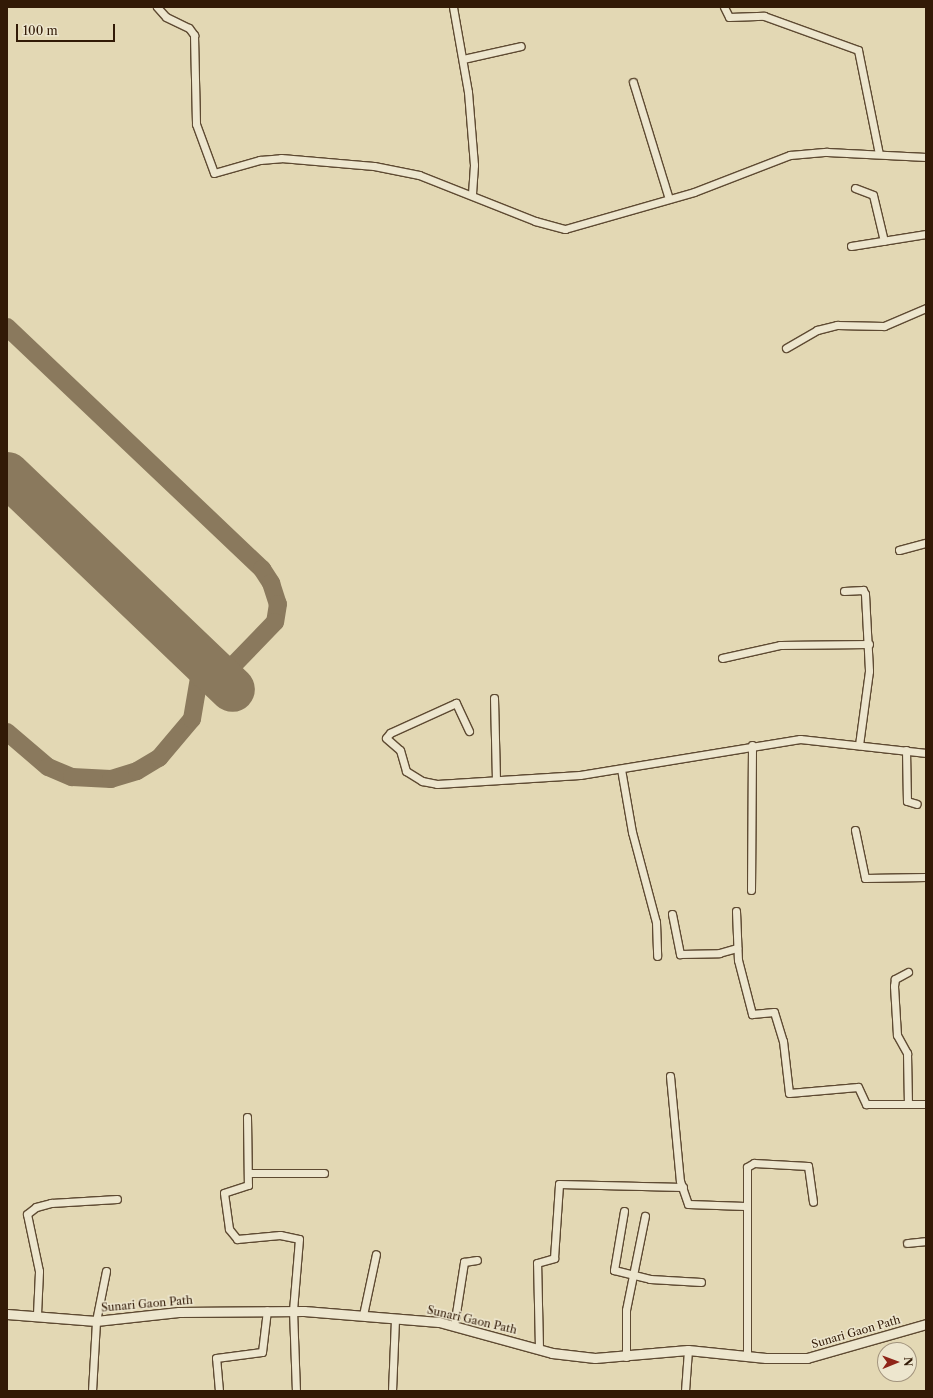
<!DOCTYPE html>
<html>
<head>
<meta charset="utf-8">
<style>
  body { margin:0 }
  #map { position:relative; width:933px; height:1398px; overflow:hidden; background:#e3d8b4; font-family:"Libre Caslon Text",serif }
  div>[style] { position:absolute }
  .taxiway>* { height:18px; margin:-9px; padding:0 9px; transform-origin:9px; border-radius:9px; background:#8a795d }
  .runway>* { height:45px; margin:-22.5px; padding:0 22.5px; transform-origin:22.5px; border-radius:22.5px; background:#8a795d }
  .roads { filter:drop-shadow(1px 0 #5e4a32) drop-shadow(-1px 0 #5e4a32) drop-shadow(0 1px #5e4a32) drop-shadow(0 -1px #5e4a32) }
  .minor>* { height:7px; margin:-3.5px; padding:0 3.5px; transform-origin:3.5px; border-radius:3.5px; background:#ede6ce }
  .tertiary>* { height:9px; margin:-4.5px; padding:0 4.5px; transform-origin:4.5px; border-radius:4.5px; background:#ede6ce }
  span { translate:-50% -50%; white-space:nowrap; text-align:center; line-height:1.15; -webkit-text-stroke:3px #ede6ce; paint-order:stroke }
  .street-label { font-size:11px; color:#321a06 }
  .frame { position:absolute; inset:0; border:8px solid #321a06; pointer-events:none }
  .north { position:absolute; left:877px; top:1342px; width:40px; height:40px; box-sizing:border-box; background:#ede6ce; border:1px solid #a2947e; border-radius:50%; rotate:89deg; font-size:11px; font-weight:700; line-height:16px; text-align:center; color:#321a06 }
  .north::after { content:''; display:block; margin:auto; width:14px; height:18px; background:#8f2418; clip-path:polygon(50% 0,100% 100%,50% 72%,0 100%) }
  .scale { position:absolute; left:16px; top:24px; width:99px; height:18px; box-sizing:border-box; border:2px solid #321a06; border-top:0; padding-left:5px; font-size:12px; line-height:14px; white-space:nowrap; color:#321a06; -webkit-text-stroke:3px #ede6ce; paint-order:stroke }
</style>
</head>
<body>
<div id="map">
  <div class="taxiway">
    <i style="left:7px;top:327px;width:352px;rotate:43.5deg"></i>
    <i style="left:262px;top:569px;width:17px;rotate:57deg"></i>
    <i style="left:271px;top:583px;width:22px;rotate:72deg"></i>
    <i style="left:278px;top:604px;width:18px;rotate:99deg"></i>
    <i style="left:275px;top:622px;width:78px;rotate:134deg"></i>
    <i style="left:7px;top:732px;width:54px;rotate:40.5deg"></i>
    <i style="left:48px;top:767px;width:26px;rotate:23deg"></i>
    <i style="left:72px;top:777px;width:39px;rotate:3deg"></i>
    <i style="left:111px;top:779px;width:27px;rotate:-17deg"></i>
    <i style="left:137px;top:771px;width:26px;rotate:-31deg"></i>
    <i style="left:159px;top:758px;width:51px;rotate:-49.8deg"></i>
    <i style="left:192px;top:719px;width:42px;rotate:-80.3deg"></i>
    <i style="left:199px;top:678px;width:29px;rotate:-104deg"></i>
  </div>
  <div class="runway">
    <i style="left:7px;top:474px;width:311px;rotate:43.7deg"></i>
  </div>
  <div class="roads">
    <div class="minor">
      <i style="left:157px;top:7px;width:13px;rotate:48deg"></i>
      <i style="left:166px;top:17px;width:25px;rotate:26deg"></i>
      <i style="left:189px;top:28px;width:9px;rotate:54deg"></i>
      <i style="left:194px;top:35px;width:89px;rotate:88.7deg"></i>
      <i style="left:196px;top:124px;width:52px;rotate:69.8deg"></i>
      <i style="left:214px;top:173px;width:48px;rotate:-15.8deg"></i>
      <i style="left:260px;top:160px;width:21px;rotate:-5deg"></i>
      <i style="left:281px;top:158px;width:93px;rotate:4.9deg"></i>
      <i style="left:374px;top:166px;width:46px;rotate:11.3deg"></i>
      <i style="left:419px;top:175px;width:125px;rotate:21.6deg"></i>
      <i style="left:535px;top:221px;width:31px;rotate:15deg"></i>
      <i style="left:565px;top:229px;width:134px;rotate:-16deg"></i>
      <i style="left:694px;top:192px;width:103px;rotate:-21.1deg"></i>
      <i style="left:790px;top:155px;width:37px;rotate:-5deg"></i>
      <i style="left:827px;top:152px;width:99px;rotate:2.9deg"></i>
      <i style="left:453px;top:7px;width:86px;rotate:80deg"></i>
      <i style="left:468px;top:92px;width:73px;rotate:85.3deg"></i>
      <i style="left:474px;top:165px;width:29px;rotate:94deg"></i>
      <i style="left:724px;top:7px;width:11px;rotate:63deg"></i>
      <i style="left:729px;top:17px;width:35px;rotate:-2deg"></i>
      <i style="left:764px;top:16px;width:100px;rotate:19.9deg"></i>
      <i style="left:858px;top:50px;width:106px;rotate:78.6deg"></i>
      <i style="left:463px;top:59px;width:59px;rotate:-12.6deg"></i>
      <i style="left:633px;top:82px;width:122px;rotate:72.9deg"></i>
      <i style="left:855px;top:188px;width:19px;rotate:21deg"></i>
      <i style="left:873px;top:195px;width:47px;rotate:76.6deg"></i>
      <i style="left:851px;top:246px;width:76px;rotate:-9.1deg"></i>
      <i style="left:786px;top:348px;width:36px;rotate:-30deg"></i>
      <i style="left:817px;top:330px;width:21px;rotate:-14deg"></i>
      <i style="left:837px;top:325px;width:47px;rotate:1.2deg"></i>
      <i style="left:884px;top:326px;width:46px;rotate:-23.2deg"></i>
      <i style="left:899px;top:550px;width:28px;rotate:-15deg"></i>
      <i style="left:844px;top:591px;width:19px;rotate:-3deg"></i>
      <i style="left:863px;top:590px;width:4px;rotate:63deg"></i>
      <i style="left:865px;top:594px;width:77px;rotate:87deg"></i>
      <i style="left:869px;top:671px;width:75px;rotate:97.7deg"></i>
      <i style="left:722px;top:658px;width:59px;rotate:-12.6deg"></i>
      <i style="left:780px;top:645px;width:89px;rotate:-0.6deg"></i>
      <i style="left:494px;top:698px;width:81px;rotate:88.6deg"></i>
      <i style="left:469px;top:731px;width:31px;rotate:-115deg"></i>
      <i style="left:456px;top:703px;width:72px;rotate:155.6deg"></i>
      <i style="left:390px;top:733px;width:6px;rotate:129deg"></i>
      <i style="left:386px;top:738px;width:18px;rotate:41deg"></i>
      <i style="left:400px;top:750px;width:22px;rotate:74deg"></i>
      <i style="left:406px;top:771px;width:19px;rotate:32deg"></i>
      <i style="left:422px;top:781px;width:15px;rotate:11deg"></i>
      <i style="left:437px;top:784px;width:143px;rotate:-3.6deg"></i>
      <i style="left:580px;top:775px;width:223px;rotate:-9.3deg"></i>
      <i style="left:800px;top:739px;width:127px;rotate:6.3deg"></i>
      <i style="left:906px;top:750px;width:51px;rotate:88.9deg"></i>
      <i style="left:907px;top:801px;width:10px;rotate:17deg"></i>
      <i style="left:621px;top:769px;width:64px;rotate:80.1deg"></i>
      <i style="left:632px;top:832px;width:93px;rotate:75.1deg"></i>
      <i style="left:656px;top:922px;width:34px;rotate:88deg"></i>
      <i style="left:855px;top:830px;width:49px;rotate:78.2deg"></i>
      <i style="left:865px;top:878px;width:61px;rotate:-0.9deg"></i>
      <i style="left:751px;top:890px;width:145px;rotate:-89.6deg"></i>
      <i style="left:736px;top:911px;width:49px;rotate:87.7deg"></i>
      <i style="left:738px;top:960px;width:56px;rotate:75.5deg"></i>
      <i style="left:752px;top:1014px;width:22px;rotate:-5deg"></i>
      <i style="left:774px;top:1012px;width:30px;rotate:73deg"></i>
      <i style="left:783px;top:1041px;width:52px;rotate:83.4deg"></i>
      <i style="left:789px;top:1093px;width:69px;rotate:-5deg"></i>
      <i style="left:858px;top:1087px;width:19px;rotate:65deg"></i>
      <i style="left:866px;top:1104px;width:60px"></i>
      <i style="left:672px;top:914px;width:41px;rotate:78.7deg"></i>
      <i style="left:680px;top:954px;width:39px;rotate:-1deg"></i>
      <i style="left:719px;top:953px;width:19px;rotate:-16deg"></i>
      <i style="left:908px;top:972px;width:15px;rotate:152deg"></i>
      <i style="left:895px;top:979px;width:7px;rotate:98deg"></i>
      <i style="left:894px;top:986px;width:49px;rotate:86.5deg"></i>
      <i style="left:897px;top:1035px;width:21px;rotate:61deg"></i>
      <i style="left:907px;top:1053px;width:50px;rotate:88.9deg"></i>
      <i style="left:670px;top:1076px;width:105px;rotate:84.6deg"></i>
      <i style="left:680px;top:1181px;width:24px;rotate:71deg"></i>
      <i style="left:688px;top:1204px;width:57px;rotate:2deg"></i>
      <i style="left:247px;top:1117px;width:68px;rotate:89.2deg"></i>
      <i style="left:248px;top:1185px;width:25px;rotate:162deg"></i>
      <i style="left:224px;top:1193px;width:36px;rotate:82deg"></i>
      <i style="left:229px;top:1229px;width:13px;rotate:51deg"></i>
      <i style="left:237px;top:1239px;width:43px;rotate:-5.3deg"></i>
      <i style="left:280px;top:1235px;width:19px;rotate:12deg"></i>
      <i style="left:299px;top:1239px;width:71px;rotate:94.8deg"></i>
      <i style="left:293px;top:1310px;width:81px;rotate:87.9deg"></i>
      <i style="left:248px;top:1173px;width:76px"></i>
      <i style="left:624px;top:1211px;width:60px;rotate:99.6deg"></i>
      <i style="left:614px;top:1270px;width:37px;rotate:14deg"></i>
      <i style="left:650px;top:1279px;width:51px;rotate:3.4deg"></i>
      <i style="left:907px;top:1243px;width:19px;rotate:-6deg"></i>
      <i style="left:37px;top:1314px;width:43px;rotate:-87.3deg"></i>
      <i style="left:39px;top:1271px;width:58px;rotate:-101.9deg"></i>
      <i style="left:27px;top:1214px;width:11px;rotate:-38deg"></i>
      <i style="left:36px;top:1207px;width:16px;rotate:-15deg"></i>
      <i style="left:51px;top:1203px;width:66px;rotate:-3.5deg"></i>
      <i style="left:363px;top:1315px;width:62px;rotate:-78deg"></i>
      <i style="left:454px;top:1326px;width:65px;rotate:-81.1deg"></i>
      <i style="left:464px;top:1262px;width:13px;rotate:-9deg"></i>
      <i style="left:539px;top:1348px;width:85px;rotate:-91.3deg"></i>
      <i style="left:537px;top:1263px;width:18px;rotate:-16deg"></i>
      <i style="left:554px;top:1258px;width:74px;rotate:-86.1deg"></i>
      <i style="left:559px;top:1184px;width:124px;rotate:1.4deg"></i>
      <i style="left:747px;top:1355px;width:188px;rotate:-90deg"></i>
      <i style="left:747px;top:1167px;width:8px;rotate:-30deg"></i>
      <i style="left:754px;top:1163px;width:54px;rotate:3.2deg"></i>
      <i style="left:808px;top:1166px;width:36px;rotate:82deg"></i>
      <i style="left:626px;top:1357px;width:47px;rotate:-90deg"></i>
      <i style="left:626px;top:1310px;width:96px;rotate:-78.6deg"></i>
      <i style="left:92px;top:1391px;width:70px;rotate:-86.7deg"></i>
      <i style="left:96px;top:1321px;width:51px;rotate:-78.7deg"></i>
      <i style="left:219px;top:1391px;width:33px;rotate:-95deg"></i>
      <i style="left:216px;top:1358px;width:46px;rotate:-7.4deg"></i>
      <i style="left:262px;top:1352px;width:42px;rotate:-83.2deg"></i>
      <i style="left:392px;top:1391px;width:73px;rotate:-87.6deg"></i>
      <i style="left:685px;top:1391px;width:41px;rotate:-85.8deg"></i>
    </div>
    <div class="tertiary">
      <i style="left:7px;top:1314px;width:89px;rotate:4.5deg"></i>
      <i style="left:96px;top:1321px;width:83px;rotate:-6.2deg"></i>
      <i style="left:179px;top:1312px;width:125px;rotate:-0.5deg"></i>
      <i style="left:304px;top:1311px;width:135px;rotate:4.7deg"></i>
      <i style="left:439px;top:1322px;width:117px;rotate:15.3deg"></i>
      <i style="left:552px;top:1353px;width:43px;rotate:6.6deg"></i>
      <i style="left:595px;top:1358px;width:93px;rotate:-4.9deg"></i>
      <i style="left:688px;top:1350px;width:78px;rotate:5.9deg"></i>
      <i style="left:766px;top:1358px;width:41px"></i>
      <i style="left:807px;top:1358px;width:124px;rotate:-15.9deg"></i>
    </div>
  </div>
  <div class="street-label">
    <span style="left:147px;top:1304px;rotate:-5deg">Sunari Gaon Path</span>
    <span style="left:472px;top:1320px;rotate:13deg">Sunari Gaon Path</span>
    <span style="left:856px;top:1332px;rotate:-16deg">Sunari Gaon Path</span>
  </div>
  <div class="frame"></div>
  <div class="north">N</div>
  <div class="scale">100 m</div>
</div>
</body>
</html>
